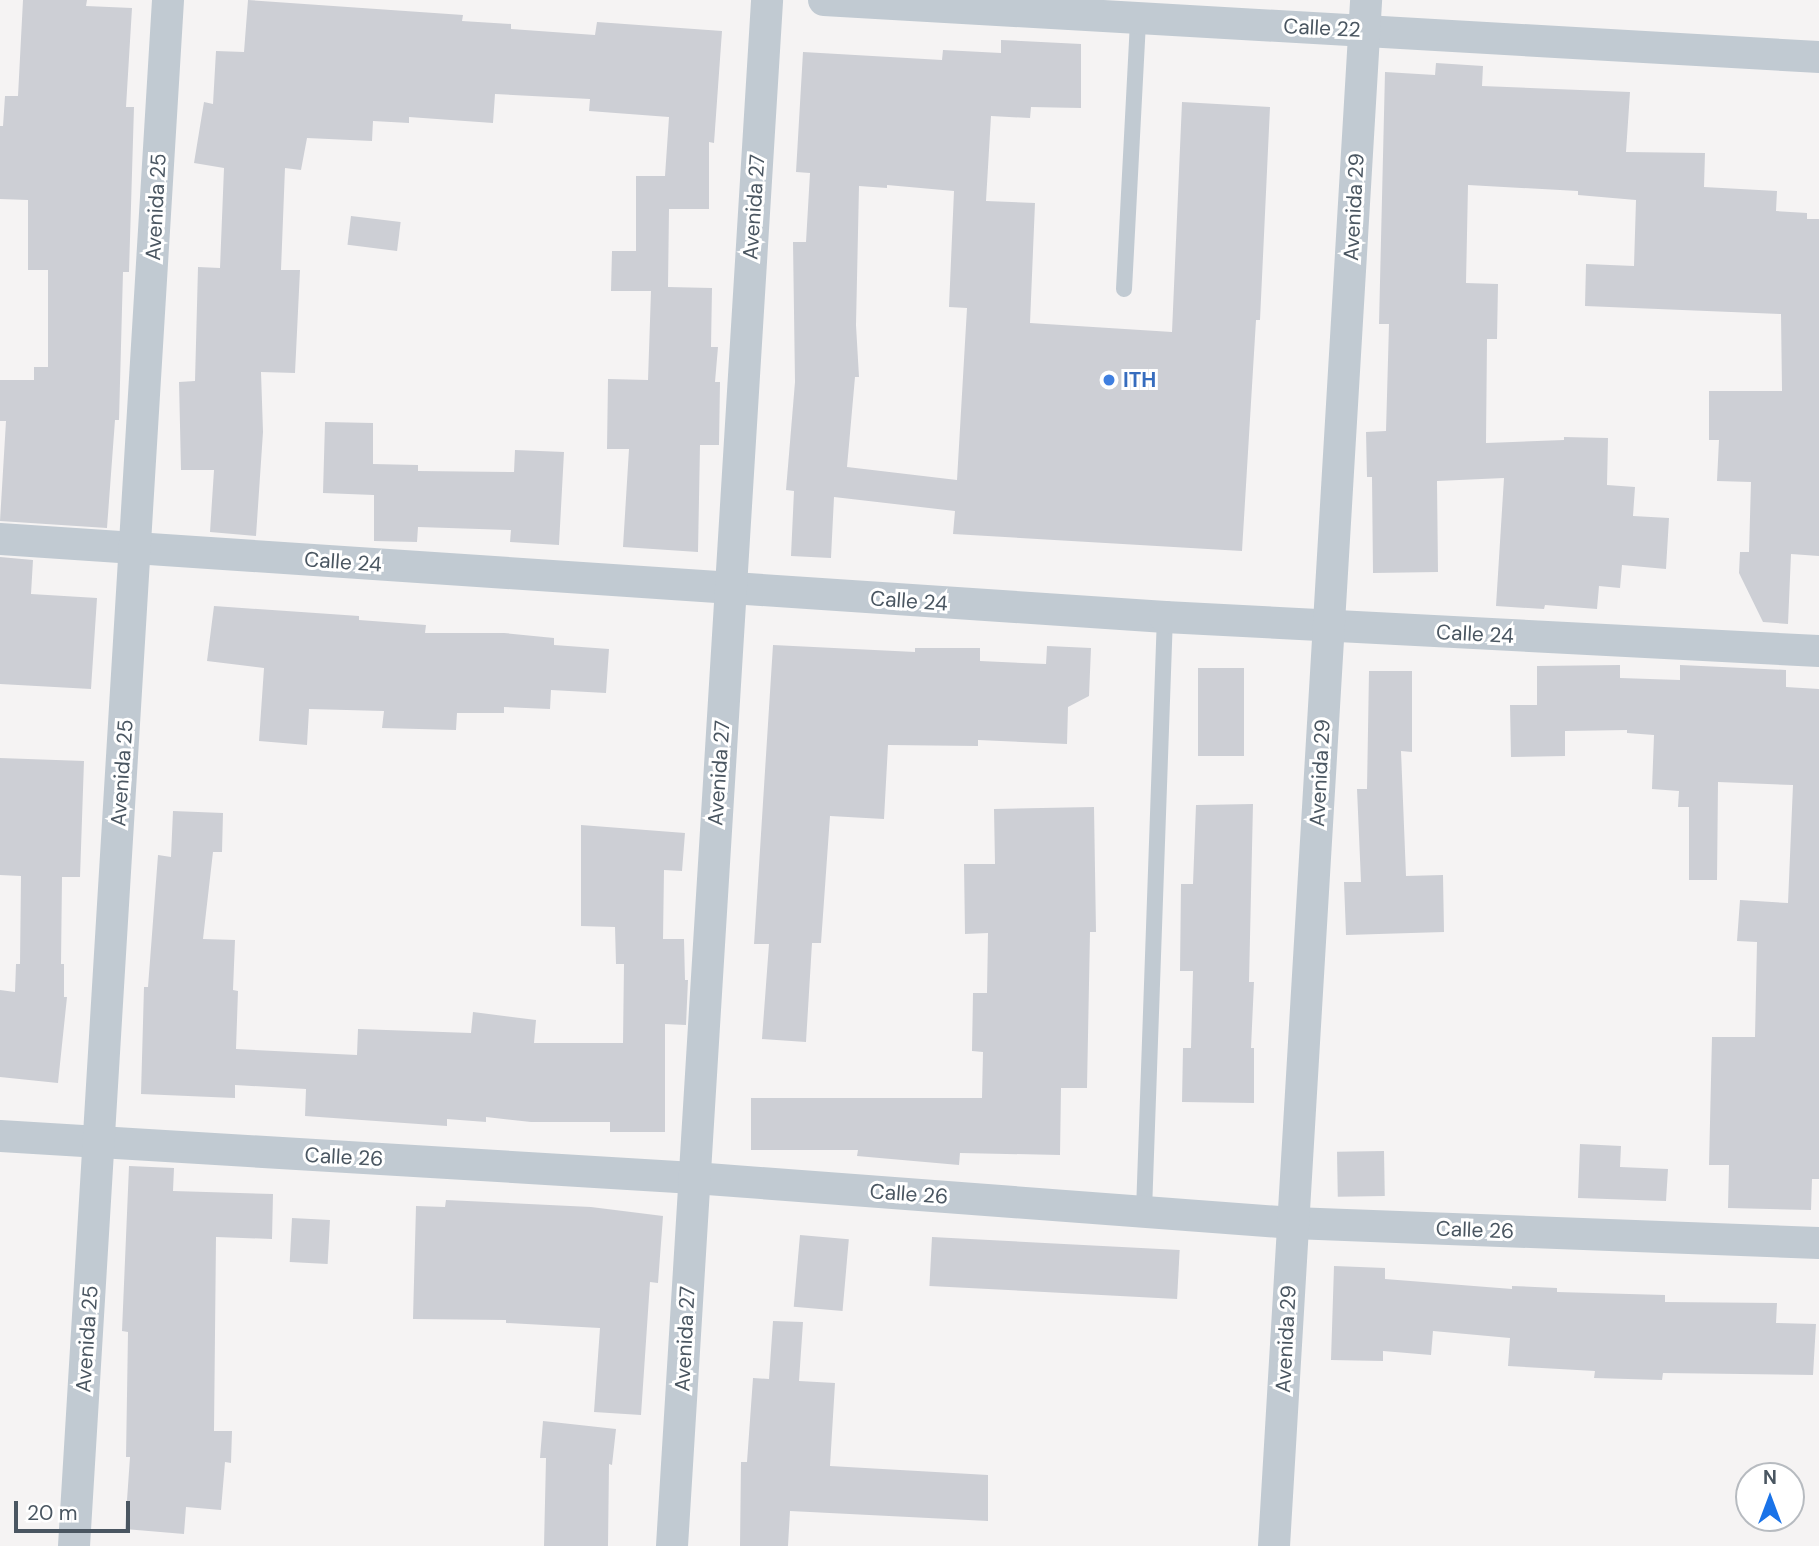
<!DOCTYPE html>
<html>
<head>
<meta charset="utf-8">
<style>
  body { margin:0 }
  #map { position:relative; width:1819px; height:1546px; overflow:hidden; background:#f5f3f3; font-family:"DM Sans",sans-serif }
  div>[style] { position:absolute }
  .building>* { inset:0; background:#cdcfd5; transform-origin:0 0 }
  .lane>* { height:16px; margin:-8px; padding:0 8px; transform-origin:8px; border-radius:8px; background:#c1cad2 }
  .street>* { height:32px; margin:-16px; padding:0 16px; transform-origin:16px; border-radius:16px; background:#c1cad2 }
  .dots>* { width:19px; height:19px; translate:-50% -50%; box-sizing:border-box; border:4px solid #fff; border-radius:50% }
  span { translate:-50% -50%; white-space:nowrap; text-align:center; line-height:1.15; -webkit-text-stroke:6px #fff; paint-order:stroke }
  .street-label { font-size:21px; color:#4a5661 }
  .shop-label { font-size:21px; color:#366cbe; font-weight:700 }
  .left { translate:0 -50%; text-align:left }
  .north { position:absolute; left:1735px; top:1462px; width:70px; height:70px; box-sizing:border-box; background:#fff; border:2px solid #b7bbc0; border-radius:50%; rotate:0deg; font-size:19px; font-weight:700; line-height:28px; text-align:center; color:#4a5661 }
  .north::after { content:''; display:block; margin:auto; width:24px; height:32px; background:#1a73e8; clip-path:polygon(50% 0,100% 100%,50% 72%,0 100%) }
  .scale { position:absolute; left:14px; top:1501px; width:116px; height:32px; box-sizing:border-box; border:4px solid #4a5661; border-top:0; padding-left:9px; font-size:21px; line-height:24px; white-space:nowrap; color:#4a5661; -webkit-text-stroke:5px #fff; paint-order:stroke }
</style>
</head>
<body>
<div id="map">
  <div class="building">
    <i style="clip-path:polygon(23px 0,87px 0,86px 6px,132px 8px,126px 107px,134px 107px,129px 272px,123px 272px,119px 420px,115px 420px,107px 528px,0 521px,6px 421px,0 421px,0 380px,34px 380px,34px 367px,48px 367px,48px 270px,28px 270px,28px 200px,0 199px,0 126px,3px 126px,5px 96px,18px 96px)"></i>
    <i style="clip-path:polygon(248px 0,463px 15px,462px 21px,511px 24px,511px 29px,595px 35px,597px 22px,722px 31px,714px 143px,709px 142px,709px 209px,669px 209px,668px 287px,712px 288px,711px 347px,718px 347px,715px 382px,720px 382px,719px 445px,700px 445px,698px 552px,623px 547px,629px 449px,607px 449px,608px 379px,648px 380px,651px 291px,611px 291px,612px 251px,636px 251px,636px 176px,665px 176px,669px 117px,589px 111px,590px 99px,495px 94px,493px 123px,409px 117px,409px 123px,373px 121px,372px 141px,307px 138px,301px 170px,285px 168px,281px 270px,300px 270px,295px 373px,261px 372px,263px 432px,256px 536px,210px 532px,214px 470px,181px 470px,179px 382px,195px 381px,198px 267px,220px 268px,224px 168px,194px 163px,204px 102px,213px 104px,216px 51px,244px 52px)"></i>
    <i style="clip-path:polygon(evenodd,1001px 40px,1081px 44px,1081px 108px,1031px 107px,1030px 118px,991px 116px,986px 201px,1035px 203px,1030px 323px,1172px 332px,1182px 102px,1270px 107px,1260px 320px,1256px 320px,1242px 551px,953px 534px,955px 511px,834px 497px,831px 558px,791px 556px,794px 491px,786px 490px,795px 382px,793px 242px,806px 242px,810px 173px,796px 172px,803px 52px,942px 60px,943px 50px,1001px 53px,1001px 40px,887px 185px,954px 191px,949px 307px,967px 308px,957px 480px,847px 467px,855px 377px,859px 377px,856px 325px,859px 186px,887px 188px,887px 185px)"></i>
    <i style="clip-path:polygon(1436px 63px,1483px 66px,1482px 86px,1630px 92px,1626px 152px,1705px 153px,1704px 187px,1777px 191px,1776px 211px,1807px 213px,1807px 219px,1819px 219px,1819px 556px,1791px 554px,1788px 624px,1763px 622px,1739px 573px,1740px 552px,1749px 552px,1751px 482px,1717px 481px,1719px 440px,1709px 440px,1709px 391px,1782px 391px,1781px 314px,1585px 306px,1586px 264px,1634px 266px,1636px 200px,1578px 195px,1578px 191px,1468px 185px,1466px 283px,1498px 284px,1497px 339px,1487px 339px,1486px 443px,1564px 440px,1564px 437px,1608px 438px,1607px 485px,1635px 487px,1633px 516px,1669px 518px,1666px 569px,1622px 565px,1620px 588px,1599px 586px,1597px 609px,1545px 605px,1544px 609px,1496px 606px,1504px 478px,1437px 481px,1438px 572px,1373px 573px,1372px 477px,1367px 477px,1366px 432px,1386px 431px,1389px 324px,1379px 324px,1385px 72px,1435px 75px)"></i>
    <i style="left:351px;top:216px;width:50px;height:29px;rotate:7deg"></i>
    <i style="clip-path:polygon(325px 422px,373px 423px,373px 464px,418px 465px,418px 471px,514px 472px,515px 450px,564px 452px,559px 545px,510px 542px,511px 530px,418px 527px,417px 542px,374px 541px,374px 495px,323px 493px)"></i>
    <i style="clip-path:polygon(0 557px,33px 560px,31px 594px,97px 598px,91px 689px,0 684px)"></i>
    <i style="clip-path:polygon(214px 606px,359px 616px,359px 620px,426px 625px,425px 633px,504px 633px,554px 638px,554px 645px,609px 649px,606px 693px,551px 690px,550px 709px,504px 707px,504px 713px,457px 713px,456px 730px,382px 728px,384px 711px,309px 709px,307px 745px,259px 741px,264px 668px,207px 661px)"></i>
    <i style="clip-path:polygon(773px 645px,915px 652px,915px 648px,980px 648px,980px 661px,1046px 664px,1047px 646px,1091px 648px,1089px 696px,1068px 707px,1067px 744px,978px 740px,978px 746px,888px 745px,884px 819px,830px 816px,821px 943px,812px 943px,806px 1042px,762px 1039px,769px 944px,754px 944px)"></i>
    <i style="clip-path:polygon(1620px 665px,1620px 678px,1680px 680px,1680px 665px,1786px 670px,1786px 687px,1819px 689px,1819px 1179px,1812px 1179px,1811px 1210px,1728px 1208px,1729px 1165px,1709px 1165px,1712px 1037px,1755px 1037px,1757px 942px,1737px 941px,1740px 900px,1788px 903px,1793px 785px,1718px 782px,1717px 880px,1689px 880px,1689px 807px,1678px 807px,1679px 791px,1652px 789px,1654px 735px,1627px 733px,1627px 730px,1565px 731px,1565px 756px,1511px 757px,1510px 705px,1537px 705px,1537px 666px)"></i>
    <i style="left:1198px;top:668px;width:46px;height:88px"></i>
    <i style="clip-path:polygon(1369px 671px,1412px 671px,1412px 752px,1401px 751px,1406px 876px,1443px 875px,1444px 932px,1346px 935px,1344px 882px,1361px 882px,1357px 789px,1367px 789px)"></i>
    <i style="clip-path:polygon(0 758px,84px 761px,80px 877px,62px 877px,61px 964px,64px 964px,64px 997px,67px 997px,58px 1083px,0 1077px,0 990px,15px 992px,16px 964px,20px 964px,21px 876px,0 875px)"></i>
    <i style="clip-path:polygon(1253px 804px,1249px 982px,1254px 982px,1251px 1048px,1254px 1048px,1254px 1103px,1182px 1102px,1183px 1048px,1191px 1048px,1193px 971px,1180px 971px,1181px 884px,1193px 884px,1196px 805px)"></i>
    <i style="clip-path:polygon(1094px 807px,1096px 932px,1090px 932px,1087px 1088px,1061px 1088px,1060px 1155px,960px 1153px,959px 1165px,857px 1156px,858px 1150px,751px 1150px,751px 1098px,982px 1098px,983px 1052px,972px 1051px,973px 993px,987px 993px,988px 933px,965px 934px,964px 864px,995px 864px,994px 809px)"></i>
    <i style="clip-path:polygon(173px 811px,223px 813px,222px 852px,213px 852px,203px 939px,235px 940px,233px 990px,238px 991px,236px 1049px,357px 1055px,358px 1029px,471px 1033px,473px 1012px,536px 1020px,534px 1043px,623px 1043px,624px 964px,616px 964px,615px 927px,581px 926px,581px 825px,685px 833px,682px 871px,664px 870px,663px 939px,684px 939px,685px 980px,688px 980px,686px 1025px,665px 1024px,665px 1132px,610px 1132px,610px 1122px,531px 1122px,486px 1117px,486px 1122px,447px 1119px,447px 1126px,305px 1116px,306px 1089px,235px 1085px,235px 1098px,141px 1094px,144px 987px,148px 987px,158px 855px,171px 857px)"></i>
    <i style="clip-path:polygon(1580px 1144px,1621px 1146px,1620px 1167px,1668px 1169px,1666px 1201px,1578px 1198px)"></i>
    <i style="left:1384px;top:1151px;width:45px;height:47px;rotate:89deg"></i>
    <i style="clip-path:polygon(129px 1166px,174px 1168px,173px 1191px,273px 1194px,272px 1239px,216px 1237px,214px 1431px,232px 1431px,231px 1463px,225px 1462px,221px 1510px,186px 1507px,184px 1534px,125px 1529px,130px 1457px,126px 1457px,128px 1332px,122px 1331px)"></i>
    <i style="clip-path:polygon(446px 1200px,591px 1207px,663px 1216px,658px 1283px,650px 1282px,641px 1415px,594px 1412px,600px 1328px,506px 1323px,506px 1320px,413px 1319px,416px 1206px,445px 1207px)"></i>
    <i style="left:292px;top:1218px;width:38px;height:44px;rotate:3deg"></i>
    <i style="left:800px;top:1235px;width:49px;height:72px;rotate:5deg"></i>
    <i style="left:932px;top:1237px;width:248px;height:49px;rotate:3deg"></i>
    <i style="clip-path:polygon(1334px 1266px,1385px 1268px,1385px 1279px,1512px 1289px,1512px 1286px,1557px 1288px,1557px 1292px,1665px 1295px,1665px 1302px,1777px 1303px,1776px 1323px,1816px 1324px,1813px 1375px,1663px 1373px,1662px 1380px,1594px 1378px,1595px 1371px,1508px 1366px,1510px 1338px,1433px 1331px,1431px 1355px,1383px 1351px,1383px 1361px,1331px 1360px)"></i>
    <i style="clip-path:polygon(773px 1321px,803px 1322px,799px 1381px,835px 1383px,830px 1466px,988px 1475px,988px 1521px,790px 1511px,788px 1546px,740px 1546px,741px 1462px,747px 1462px,753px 1378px,769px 1379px)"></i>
    <i style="clip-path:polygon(543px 1421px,616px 1429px,612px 1465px,609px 1464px,608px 1546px,544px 1546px,546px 1458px,540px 1458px)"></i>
  </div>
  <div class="lane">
    <i style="left:1124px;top:289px;width:271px;rotate:-87deg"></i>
    <i style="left:1144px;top:1211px;width:594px;rotate:-87.98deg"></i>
  </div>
  <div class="street">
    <i style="left:824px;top:0;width:997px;rotate:3.28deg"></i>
    <i style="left:0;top:539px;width:1168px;rotate:3.83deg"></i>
    <i style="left:1165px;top:617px;width:655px;rotate:2.98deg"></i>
    <i style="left:0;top:1136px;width:695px;rotate:3.46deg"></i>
    <i style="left:694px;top:1178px;width:601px;rotate:4.3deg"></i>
    <i style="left:1293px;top:1223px;width:526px;rotate:2.18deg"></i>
    <i style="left:74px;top:1546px;width:1549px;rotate:-86.52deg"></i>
    <i style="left:672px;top:1546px;width:1549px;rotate:-86.48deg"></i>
    <i style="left:1274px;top:1546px;width:1549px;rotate:-86.59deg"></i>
  </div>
  <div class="dots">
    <i style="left:1109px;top:380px;background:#3f7fe0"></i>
  </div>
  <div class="street-label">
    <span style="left:1322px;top:28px;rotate:3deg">Calle 22</span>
    <span style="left:156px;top:207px;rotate:-87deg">Avenida 25</span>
    <span style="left:754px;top:207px;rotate:-86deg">Avenida 27</span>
    <span style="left:1354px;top:207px;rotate:-87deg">Avenida 29</span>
    <span style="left:343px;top:562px;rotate:4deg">Calle 24</span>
    <span style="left:909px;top:601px;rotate:4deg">Calle 24</span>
    <span style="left:1475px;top:634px;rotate:3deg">Calle 24</span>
    <span style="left:122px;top:773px;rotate:-86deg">Avenida 25</span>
    <span style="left:719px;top:773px;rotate:-86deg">Avenida 27</span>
    <span style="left:1320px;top:773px;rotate:-87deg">Avenida 29</span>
    <span style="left:344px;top:1157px;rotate:3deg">Calle 26</span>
    <span style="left:909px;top:1194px;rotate:4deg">Calle 26</span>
    <span style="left:1475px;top:1230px;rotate:2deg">Calle 26</span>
    <span style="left:87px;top:1339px;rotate:-86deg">Avenida 25</span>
    <span style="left:685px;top:1339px;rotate:-87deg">Avenida 27</span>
    <span style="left:1286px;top:1339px;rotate:-87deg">Avenida 29</span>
  </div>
  <div class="shop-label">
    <span class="left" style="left:1123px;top:380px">ITH</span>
  </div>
  <div class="north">N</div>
  <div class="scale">20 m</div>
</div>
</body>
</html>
